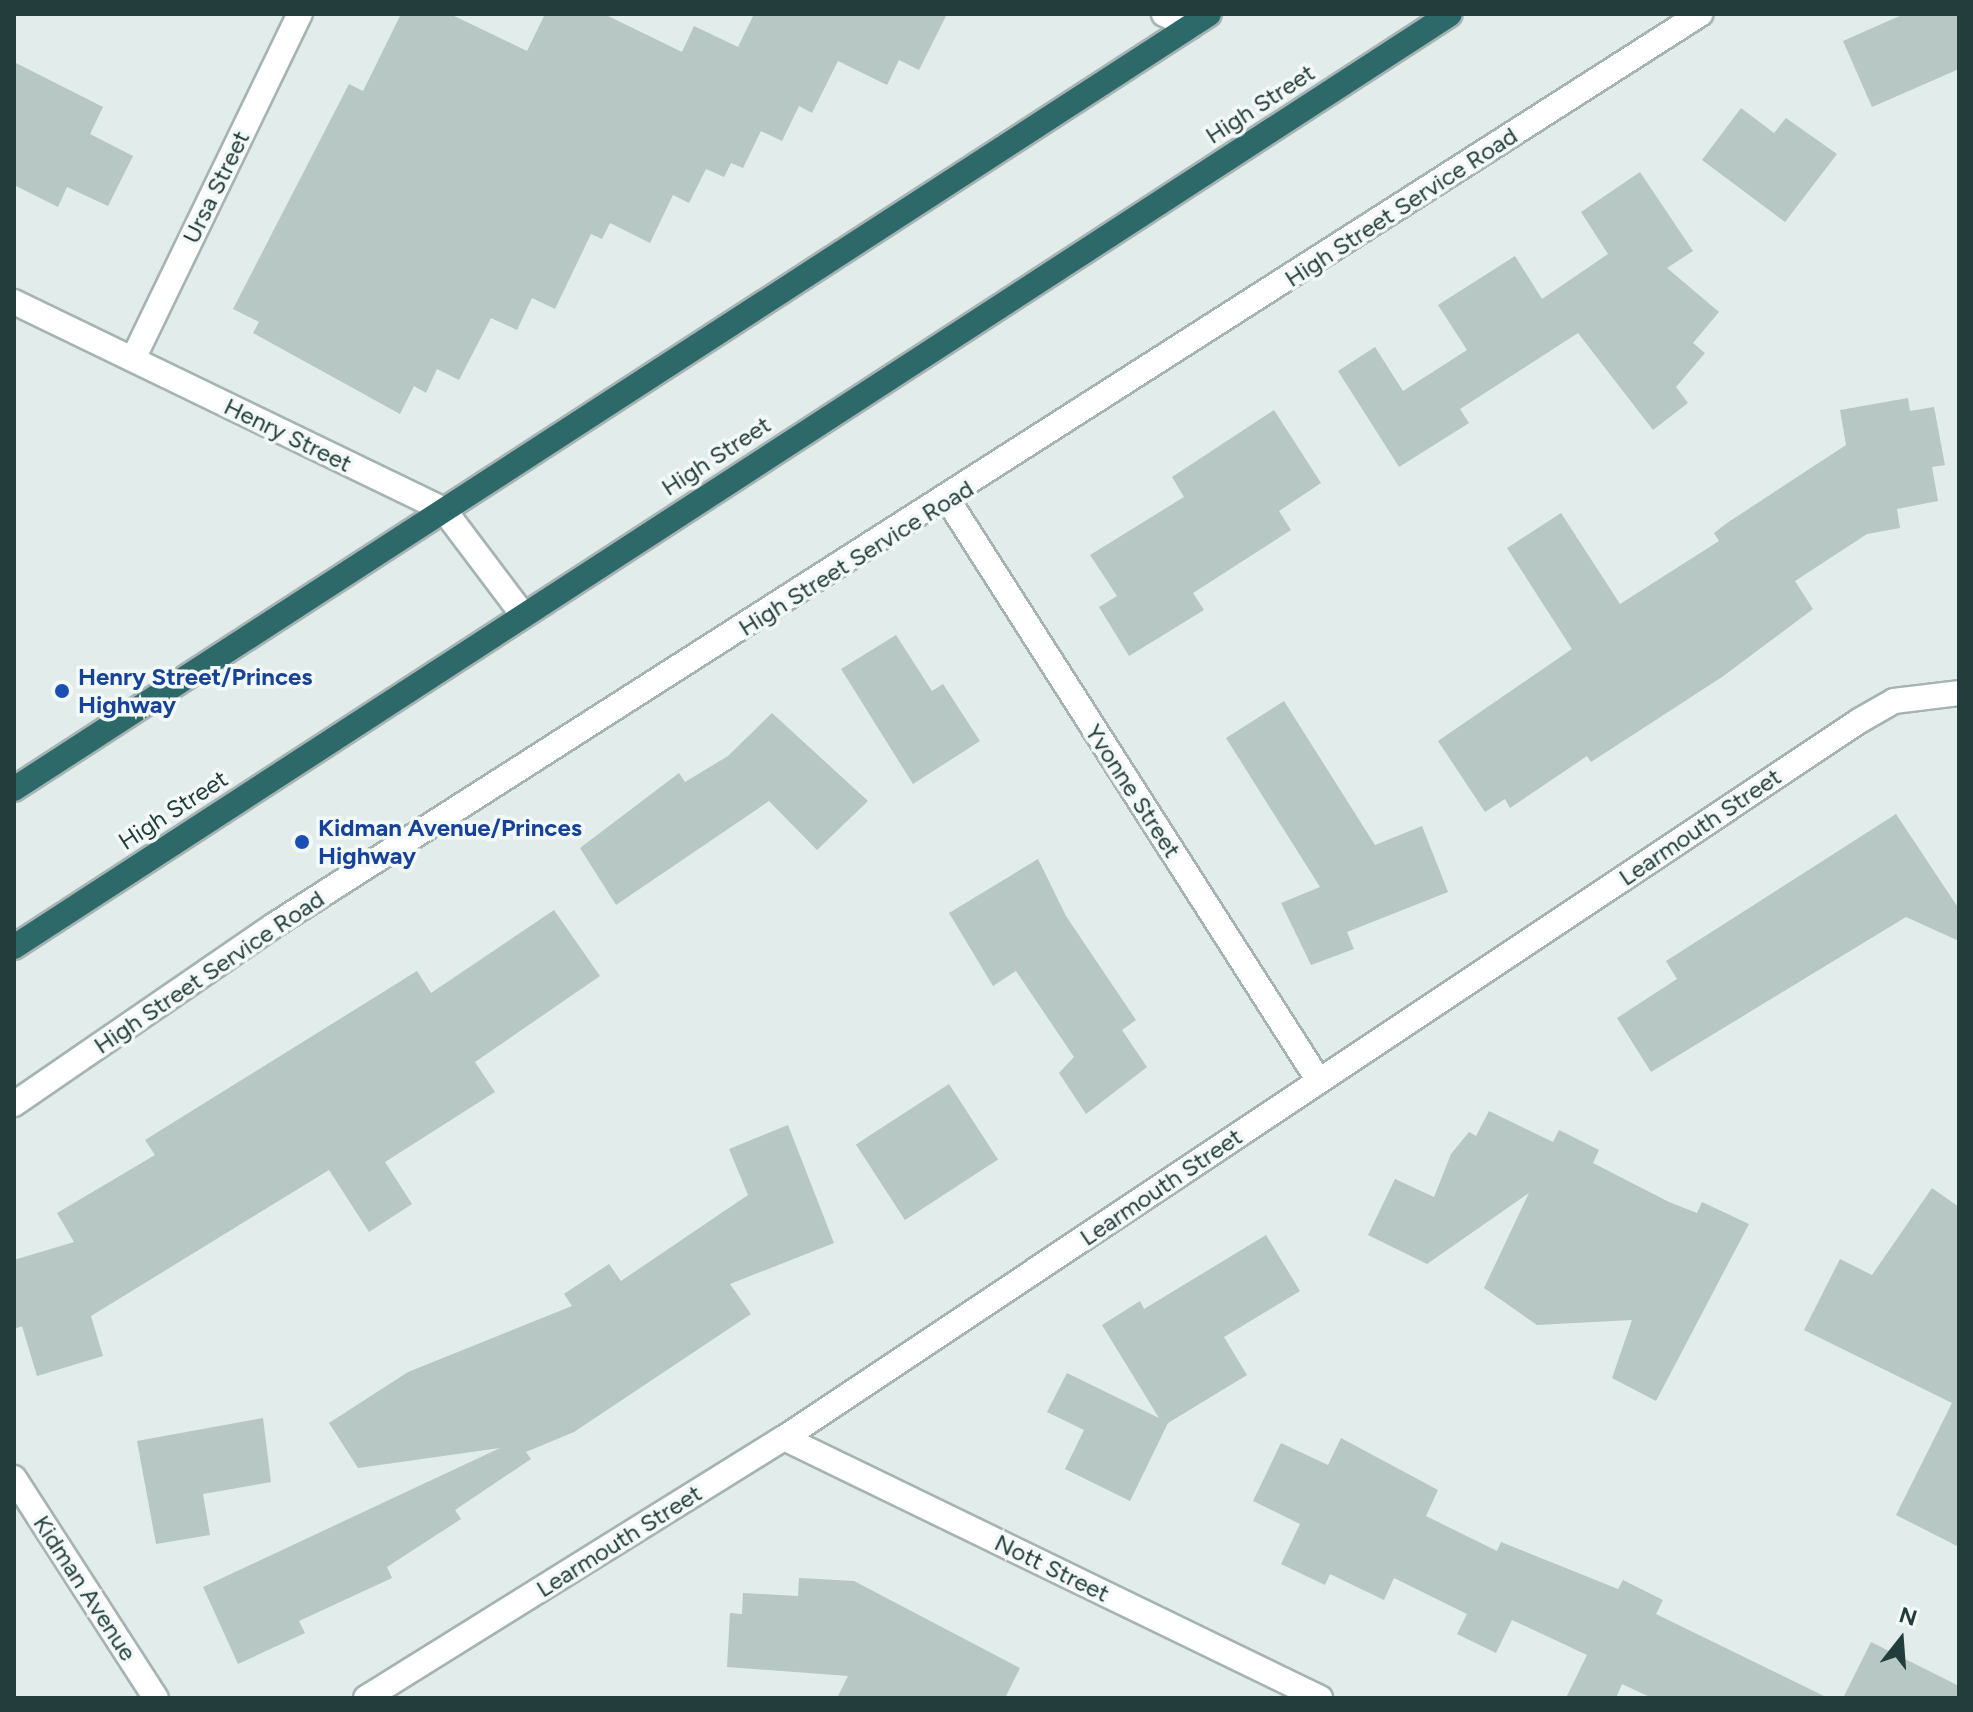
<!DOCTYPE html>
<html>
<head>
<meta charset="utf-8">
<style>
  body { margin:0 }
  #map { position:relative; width:1973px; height:1712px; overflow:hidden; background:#e2ecea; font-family:Figtree,sans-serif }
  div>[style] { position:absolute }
  .building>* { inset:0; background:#b7c7c3; transform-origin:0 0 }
  .roads { filter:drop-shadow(2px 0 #a5b4b2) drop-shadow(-2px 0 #a5b4b2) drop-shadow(0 2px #a5b4b2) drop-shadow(0 -2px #a5b4b2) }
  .street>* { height:24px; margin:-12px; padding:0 12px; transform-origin:12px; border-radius:12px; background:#fff }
  .secondary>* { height:24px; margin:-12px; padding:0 12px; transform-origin:12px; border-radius:12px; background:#fff }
  .highway>* { height:24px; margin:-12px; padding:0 12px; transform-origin:12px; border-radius:12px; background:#2e6969 }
  .dots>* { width:22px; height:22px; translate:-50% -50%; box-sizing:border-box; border:4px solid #f3f9f7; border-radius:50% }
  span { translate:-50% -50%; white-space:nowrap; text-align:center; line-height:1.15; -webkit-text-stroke:7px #f3f9f7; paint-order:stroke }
  .street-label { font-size:24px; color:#223d3b }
  .transit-label { font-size:24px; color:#164399; font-weight:700 }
  .left { translate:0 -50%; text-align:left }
  .frame { position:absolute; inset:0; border:16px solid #223d3b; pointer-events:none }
  .north { position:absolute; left:1861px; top:1600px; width:80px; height:80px; -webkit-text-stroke:6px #f3f9f7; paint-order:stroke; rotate:17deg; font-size:22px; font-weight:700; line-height:32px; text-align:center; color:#223d3b }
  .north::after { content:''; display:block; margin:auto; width:28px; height:36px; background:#223d3b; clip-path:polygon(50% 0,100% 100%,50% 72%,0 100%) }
</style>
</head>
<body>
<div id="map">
  <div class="building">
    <i style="clip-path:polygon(401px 14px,450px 14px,527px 51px,545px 14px,604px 14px,682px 52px,694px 26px,738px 47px,754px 14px,947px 14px,919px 70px,899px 60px,887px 85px,838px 61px,812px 113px,799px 106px,782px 141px,761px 131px,743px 168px,731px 163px,724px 177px,706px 169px,689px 203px,673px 195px,650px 243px,610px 223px,602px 239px,591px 234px,555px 309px,532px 298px,517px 330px,491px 318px,459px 380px,437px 369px,426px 393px,414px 386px,400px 414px,253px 333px,259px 322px,233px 309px,349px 84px,363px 91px)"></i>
    <i style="clip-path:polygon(1904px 14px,1959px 14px,1959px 69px,1872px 107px,1843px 41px)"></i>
    <i style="clip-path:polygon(14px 62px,103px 107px,90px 134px,133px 156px,108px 206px,67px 187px,58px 207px,14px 185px)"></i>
    <i style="clip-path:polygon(1741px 108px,1774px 133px,1786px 118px,1837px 154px,1785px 222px,1702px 160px)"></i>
    <i style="clip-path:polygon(1640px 172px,1693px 251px,1667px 268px,1719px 312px,1693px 343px,1705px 353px,1676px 387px,1688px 403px,1653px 430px,1578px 333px,1460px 409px,1469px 423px,1399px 467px,1338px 371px,1375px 347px,1403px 391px,1467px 350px,1438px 305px,1515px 256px,1542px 299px,1608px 254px,1581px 212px)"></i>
    <i style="clip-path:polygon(1908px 398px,1910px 411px,1934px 407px,1945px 465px,1932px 467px,1938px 501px,1897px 509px,1900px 528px,1867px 534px,1795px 581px,1813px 609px,1722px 677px,1591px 762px,1587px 756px,1510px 808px,1505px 799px,1485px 812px,1438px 741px,1572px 649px,1507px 548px,1561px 513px,1620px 604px,1719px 541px,1714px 533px,1727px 523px,1846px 445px,1840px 410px)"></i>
    <i style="clip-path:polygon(1274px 410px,1321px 483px,1279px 511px,1291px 530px,1193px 593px,1204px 610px,1129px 656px,1099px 607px,1117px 596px,1090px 555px,1184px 497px,1172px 477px)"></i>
    <i style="clip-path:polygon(896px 635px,932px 691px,943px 684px,980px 741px,913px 784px,841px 669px)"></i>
    <i style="clip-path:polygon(1284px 701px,1375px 845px,1422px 826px,1448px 892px,1347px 932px,1354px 949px,1311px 965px,1281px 903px,1320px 887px,1226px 738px)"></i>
    <i style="clip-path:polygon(772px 713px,868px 801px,817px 850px,769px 801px,616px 905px,580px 848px,679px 773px,685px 782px,728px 756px)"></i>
    <i style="clip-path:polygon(1896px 814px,1959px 909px,1959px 941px,1906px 917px,1651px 1072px,1617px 1018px,1677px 979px,1666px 961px)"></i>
    <i style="clip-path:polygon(1038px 859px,1066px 916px,1136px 1020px,1122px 1030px,1147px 1067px,1086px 1114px,1059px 1073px,1074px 1057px,1016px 971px,993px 986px,949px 913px)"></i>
    <i style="clip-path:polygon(554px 910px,600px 976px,475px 1062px,495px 1092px,385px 1162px,412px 1204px,369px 1232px,329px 1170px,91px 1316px,103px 1356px,37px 1376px,22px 1326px,14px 1329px,14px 1260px,74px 1242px,57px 1213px,155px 1155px,145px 1140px,417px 971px,431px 993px)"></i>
    <i style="left:949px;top:1084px;width:90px;height:111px;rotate:57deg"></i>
    <i style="clip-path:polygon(1489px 1111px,1553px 1142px,1559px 1130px,1599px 1150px,1593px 1163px,1669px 1202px,1697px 1213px,1702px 1202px,1749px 1224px,1656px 1401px,1612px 1378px,1632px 1320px,1537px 1325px,1484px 1288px,1529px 1193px,1427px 1264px,1368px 1235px,1395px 1179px,1434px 1197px,1451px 1154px,1469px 1132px,1476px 1136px)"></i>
    <i style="clip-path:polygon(788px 1125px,834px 1243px,730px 1284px,751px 1314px,574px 1432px,526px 1452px,531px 1459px,455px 1510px,461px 1519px,387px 1567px,392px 1578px,299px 1621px,305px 1633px,238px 1664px,203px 1587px,500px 1448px,358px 1468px,329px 1423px,408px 1372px,572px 1306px,564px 1294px,609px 1264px,621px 1281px,748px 1195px,729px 1149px)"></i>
    <i style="clip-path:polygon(1932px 1188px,1959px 1207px,1959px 1547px,1896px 1515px,1952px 1403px,1804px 1330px,1840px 1259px,1872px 1275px)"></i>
    <i style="clip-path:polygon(1266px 1235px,1300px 1291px,1224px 1337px,1247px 1375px,1168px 1423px,1130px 1501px,1065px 1469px,1084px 1430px,1047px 1412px,1067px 1373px,1159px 1418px,1102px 1325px,1140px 1301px,1144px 1309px)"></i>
    <i style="clip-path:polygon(263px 1418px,271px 1482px,203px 1494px,210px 1535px,156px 1544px,137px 1441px)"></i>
    <i style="clip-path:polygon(1341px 1438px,1438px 1490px,1426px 1516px,1497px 1551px,1501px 1542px,1618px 1589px,1623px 1580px,1663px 1600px,1656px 1614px,1828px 1698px,1652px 1698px,1622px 1684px,1616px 1698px,1566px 1698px,1587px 1655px,1512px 1620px,1496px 1653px,1457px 1634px,1467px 1614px,1394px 1578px,1384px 1600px,1330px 1574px,1325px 1585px,1281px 1564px,1300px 1524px,1253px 1501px,1281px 1443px,1328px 1465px)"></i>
    <i style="clip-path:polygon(799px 1578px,854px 1581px,1020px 1668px,1005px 1698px,837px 1698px,848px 1676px,727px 1667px,730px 1613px,742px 1614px,743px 1593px,798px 1596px)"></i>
    <i style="clip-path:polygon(1871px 1642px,1959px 1686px,1959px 1698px,1843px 1698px)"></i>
  </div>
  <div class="roads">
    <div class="street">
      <i style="left:1164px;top:14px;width:29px;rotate:25deg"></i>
      <i style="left:14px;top:302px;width:478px;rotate:25.8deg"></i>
      <i style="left:444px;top:510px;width:131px;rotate:53deg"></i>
      <i style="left:133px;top:359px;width:383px;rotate:-64.2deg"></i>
      <i style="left:948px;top:500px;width:689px;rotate:57.44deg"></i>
      <i style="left:14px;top:1104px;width:314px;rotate:-34.5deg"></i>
      <i style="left:273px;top:926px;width:1694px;rotate:-32.58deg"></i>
      <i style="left:784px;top:1438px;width:596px;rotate:25.88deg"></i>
      <i style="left:366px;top:1698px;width:492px;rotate:-31.9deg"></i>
      <i style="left:784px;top:1438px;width:1292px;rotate:-33.7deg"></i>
      <i style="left:1859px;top:721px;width:40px;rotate:-29.7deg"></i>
      <i style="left:1894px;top:701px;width:65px;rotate:-7deg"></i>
    </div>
    <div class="secondary">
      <i style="left:14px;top:1478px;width:262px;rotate:57.2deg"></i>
    </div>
    <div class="highway">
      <i style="left:14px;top:789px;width:1424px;rotate:-32.96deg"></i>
      <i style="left:14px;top:947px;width:1712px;rotate:-33.01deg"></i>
    </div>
  </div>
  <div class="dots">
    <i style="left:62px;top:691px;background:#1a4fb4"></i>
    <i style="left:302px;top:842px;background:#1a4fb4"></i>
  </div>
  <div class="street-label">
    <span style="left:1260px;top:104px;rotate:-33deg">High Street</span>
    <span style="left:216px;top:187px;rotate:-64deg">Ursa Street</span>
    <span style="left:1401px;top:207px;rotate:-33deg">High Street Service Road</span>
    <span style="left:288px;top:435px;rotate:26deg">Henry Street</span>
    <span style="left:716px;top:456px;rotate:-33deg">High Street</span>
    <span style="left:856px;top:558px;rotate:-32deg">High Street Service Road</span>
    <span style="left:1133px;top:791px;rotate:57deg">Yvonne Street</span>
    <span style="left:173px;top:810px;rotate:-33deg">High Street</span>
    <span style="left:1700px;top:827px;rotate:-34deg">Learmouth Street</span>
    <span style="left:209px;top:972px;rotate:-34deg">High Street Service Road</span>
    <span style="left:1161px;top:1187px;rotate:-34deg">Learmouth Street</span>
    <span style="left:619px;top:1541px;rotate:-32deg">Learmouth Street</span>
    <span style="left:1052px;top:1568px;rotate:26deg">Nott Street</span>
    <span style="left:85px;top:1588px;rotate:57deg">Kidman Avenue</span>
  </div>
  <div class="transit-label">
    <span class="left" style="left:78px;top:691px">Henry Street/Princes<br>Highway</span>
    <span class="left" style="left:318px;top:842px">Kidman Avenue/Princes<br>Highway</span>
  </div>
  <div class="frame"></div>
  <div class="north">N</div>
</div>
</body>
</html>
